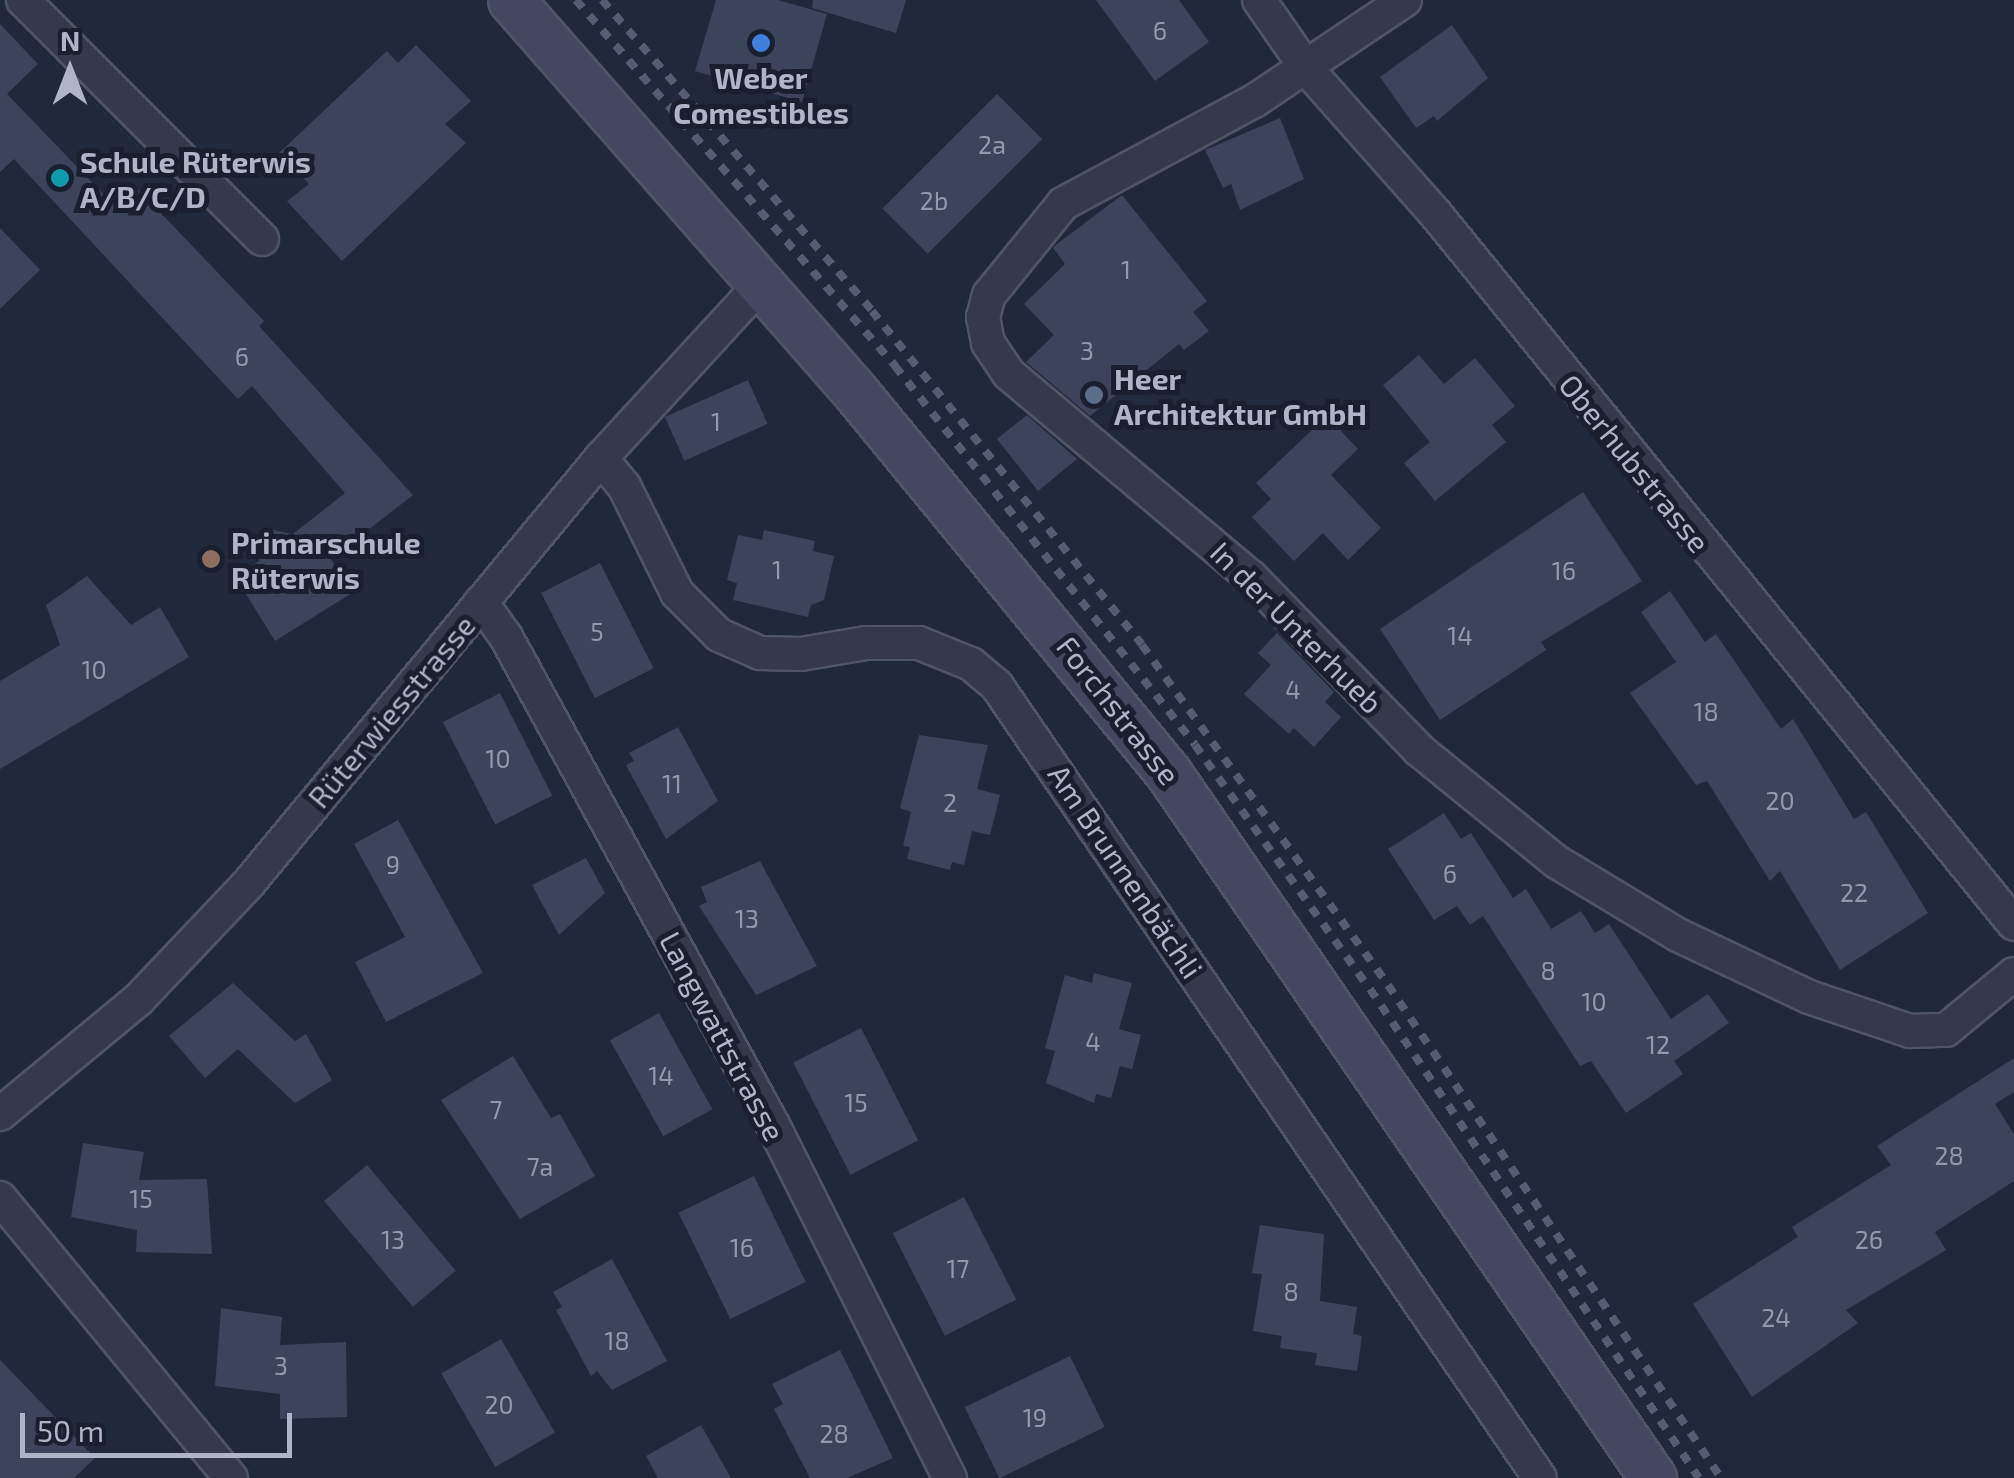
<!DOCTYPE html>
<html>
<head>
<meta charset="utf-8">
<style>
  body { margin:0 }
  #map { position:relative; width:2014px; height:1478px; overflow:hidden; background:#20283b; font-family:"Exo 2",sans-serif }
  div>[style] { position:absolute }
  .building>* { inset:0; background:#3c445c; transform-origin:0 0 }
  .roads { filter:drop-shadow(2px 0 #4f5566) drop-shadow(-2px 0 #4f5566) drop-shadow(0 2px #4f5566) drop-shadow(0 -2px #4f5566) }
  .street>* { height:32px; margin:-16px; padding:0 16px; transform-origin:16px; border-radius:16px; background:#343a4b }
  .secondary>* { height:45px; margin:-22.5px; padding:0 22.5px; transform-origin:22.5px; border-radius:22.5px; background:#42485f }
  .rail>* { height:8px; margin-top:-4px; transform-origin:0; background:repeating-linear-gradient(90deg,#565d73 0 10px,transparent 0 20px) }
  .dots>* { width:28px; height:28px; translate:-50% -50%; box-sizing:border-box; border:5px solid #1a1f30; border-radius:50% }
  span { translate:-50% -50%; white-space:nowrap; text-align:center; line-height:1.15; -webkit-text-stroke:10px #1a1f30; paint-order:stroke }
  .number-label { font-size:25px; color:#9299ad }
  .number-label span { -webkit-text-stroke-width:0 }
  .poi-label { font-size:30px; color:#afb5c8; font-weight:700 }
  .left { translate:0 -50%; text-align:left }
  .street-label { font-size:30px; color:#afb5c8 }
  .north { position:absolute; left:20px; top:20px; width:100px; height:100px; -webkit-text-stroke:8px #1a1f30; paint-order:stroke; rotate:0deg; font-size:28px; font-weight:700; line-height:40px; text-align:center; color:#afb5c8 }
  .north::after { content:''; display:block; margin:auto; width:35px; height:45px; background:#afb5c8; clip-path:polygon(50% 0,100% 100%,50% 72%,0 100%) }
  .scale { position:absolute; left:20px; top:1413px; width:272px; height:45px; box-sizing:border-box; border:5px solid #afb5c8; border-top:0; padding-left:12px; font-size:30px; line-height:35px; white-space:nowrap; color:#afb5c8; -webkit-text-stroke:8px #1a1f30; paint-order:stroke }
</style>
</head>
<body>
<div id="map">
  <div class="building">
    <i style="clip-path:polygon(716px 0,778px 0,827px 14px,802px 102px,695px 71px)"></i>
    <i style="clip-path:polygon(813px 0,906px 0,896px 33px,812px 8px)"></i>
    <i style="clip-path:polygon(1096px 0,1179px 0,1209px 42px,1155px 81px)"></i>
    <i style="clip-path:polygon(0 24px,38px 64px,7px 94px,112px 203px,133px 184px,264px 321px,259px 326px,413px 495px,331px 559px,352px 593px,275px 641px,235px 576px,259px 561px,259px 540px,268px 529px,293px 534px,345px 493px,252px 386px,238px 399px,14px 159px,0 172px)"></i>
    <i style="clip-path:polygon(1452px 25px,1488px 78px,1437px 121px,1434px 116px,1416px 128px,1380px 77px)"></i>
    <i style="clip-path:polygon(416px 45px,471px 101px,445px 124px,466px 143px,342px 261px,287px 201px,309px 184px,279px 153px,387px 51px,398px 63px)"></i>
    <i style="left:997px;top:94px;width:64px;height:162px;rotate:45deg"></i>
    <i style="clip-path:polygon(1280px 118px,1304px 179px,1240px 210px,1231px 184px,1223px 188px,1205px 150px)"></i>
    <i style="clip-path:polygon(1122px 195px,1207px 301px,1193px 312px,1209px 331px,1184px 350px,1179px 344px,1090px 416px,1026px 362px,1054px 335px,1024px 304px,1065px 264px,1053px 248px,1057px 244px)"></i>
    <i style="clip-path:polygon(0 228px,40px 270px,0 309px)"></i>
    <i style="clip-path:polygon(1419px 355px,1444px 384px,1475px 358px,1515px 406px,1492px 425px,1506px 442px,1435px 501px,1404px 463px,1430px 442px,1383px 385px)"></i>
    <i style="left:748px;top:380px;width:48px;height:91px;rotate:66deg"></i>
    <i style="clip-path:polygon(1027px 415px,1077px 459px,1038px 491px,997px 439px)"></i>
    <i style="clip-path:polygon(1327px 416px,1358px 449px,1331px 475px,1381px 528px,1348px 560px,1323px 533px,1294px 561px,1252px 517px,1271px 499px,1256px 483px)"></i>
    <i style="clip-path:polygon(1583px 492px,1642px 581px,1541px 642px,1546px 650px,1440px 720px,1380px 629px)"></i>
    <i style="clip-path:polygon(764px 530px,815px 541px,813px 551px,834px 556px,824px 600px,811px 605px,808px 617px,733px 600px,737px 583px,727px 580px,738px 535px,762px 540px)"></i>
    <i style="left:600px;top:563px;width:118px;height:66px;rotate:63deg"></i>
    <i style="clip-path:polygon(87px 576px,131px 625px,160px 607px,189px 657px,0 769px,0 681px,60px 645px,46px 605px)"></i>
    <i style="clip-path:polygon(1670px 591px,1705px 642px,1716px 634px,1781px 729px,1793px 719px,1854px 819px,1866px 812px,1928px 913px,1840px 970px,1780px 871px,1770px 881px,1707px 781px,1696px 785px,1630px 693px,1676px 662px,1641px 612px)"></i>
    <i style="clip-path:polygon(1277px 633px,1334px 692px,1325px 702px,1341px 717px,1314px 747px,1294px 728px,1289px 734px,1244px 694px,1271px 665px,1258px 653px)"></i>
    <i style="left:500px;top:693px;width:115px;height:64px;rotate:63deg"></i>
    <i style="clip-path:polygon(678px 727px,718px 801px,666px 839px,626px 765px,634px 761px,629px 753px)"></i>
    <i style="clip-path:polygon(919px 735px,988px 745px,977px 789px,1000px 795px,990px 835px,972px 831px,964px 865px,952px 862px,950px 870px,907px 859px,910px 847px,903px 846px,911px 812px,900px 808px)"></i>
    <i style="clip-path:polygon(1444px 813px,1461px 839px,1471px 833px,1513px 898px,1526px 889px,1551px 929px,1581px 911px,1595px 933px,1609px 924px,1671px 1019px,1708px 994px,1729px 1023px,1674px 1061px,1683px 1074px,1626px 1113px,1591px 1061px,1580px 1066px,1483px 916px,1470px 925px,1457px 906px,1434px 920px,1388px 849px)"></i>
    <i style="clip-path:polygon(398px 820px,483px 973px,386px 1022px,355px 962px,405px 937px,354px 844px)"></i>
    <i style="clip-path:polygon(586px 858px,605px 893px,559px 935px,532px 885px)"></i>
    <i style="clip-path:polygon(760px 861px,817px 966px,756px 995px,699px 906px,707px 902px,701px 887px)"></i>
    <i style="clip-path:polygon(1094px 973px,1132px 983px,1119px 1029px,1141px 1035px,1132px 1069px,1120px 1066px,1111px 1098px,1096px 1094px,1094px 1103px,1046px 1083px,1055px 1051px,1045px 1048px,1065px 975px,1092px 983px)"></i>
    <i style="clip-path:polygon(233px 983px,295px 1041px,306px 1034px,332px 1080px,295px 1103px,238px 1049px,205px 1078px,169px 1036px)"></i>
    <i style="left:659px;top:1013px;width:110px;height:56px;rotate:61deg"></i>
    <i style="left:861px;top:1028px;width:126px;height:76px;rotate:63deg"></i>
    <i style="clip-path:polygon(513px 1056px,551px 1118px,560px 1114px,595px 1176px,520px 1219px,441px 1100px)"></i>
    <i style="clip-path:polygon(2014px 1058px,2014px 1092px,1995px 1104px,2014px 1134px,2014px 1181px,1935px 1232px,1946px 1250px,1846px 1310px,1858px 1323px,1752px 1397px,1693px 1304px,1798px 1237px,1792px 1227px,1891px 1165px,1877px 1146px)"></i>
    <i style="clip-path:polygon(83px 1143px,144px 1152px,139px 1180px,207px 1179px,212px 1254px,136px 1252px,137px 1230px,71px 1217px)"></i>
    <i style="left:367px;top:1165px;width:138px;height:56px;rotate:50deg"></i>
    <i style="left:754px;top:1176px;width:118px;height:84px;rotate:64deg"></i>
    <i style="left:964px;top:1197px;width:115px;height:80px;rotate:63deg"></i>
    <i style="clip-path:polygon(1260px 1225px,1324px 1234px,1320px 1301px,1357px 1307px,1353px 1334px,1362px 1336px,1357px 1371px,1315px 1365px,1317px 1353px,1280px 1348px,1282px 1336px,1253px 1331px,1262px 1274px,1252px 1273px)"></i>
    <i style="clip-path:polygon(612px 1259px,667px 1361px,612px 1390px,597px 1371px,591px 1376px,556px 1310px,562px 1307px,553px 1292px)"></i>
    <i style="clip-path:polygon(221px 1308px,282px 1317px,280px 1345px,346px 1342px,347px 1417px,280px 1419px,280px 1394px,215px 1386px)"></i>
    <i style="left:501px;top:1339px;width:108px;height:69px;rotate:60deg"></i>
    <i style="clip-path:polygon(840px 1350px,893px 1458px,847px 1478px,810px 1478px,774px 1409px,783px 1404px,772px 1384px)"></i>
    <i style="left:1070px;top:1356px;width:79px;height:117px;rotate:64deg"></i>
    <i style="clip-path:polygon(0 1360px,95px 1458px,74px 1478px,0 1478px)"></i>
    <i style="clip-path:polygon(701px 1425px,731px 1478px,658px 1478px,646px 1456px)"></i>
  </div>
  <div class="roads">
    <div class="street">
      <i style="left:23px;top:0;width:338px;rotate:45deg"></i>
      <i style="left:1259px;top:0;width:84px;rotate:55.2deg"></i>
      <i style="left:1307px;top:69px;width:191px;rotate:48.4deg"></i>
      <i style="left:1434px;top:212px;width:918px;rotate:50.83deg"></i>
      <i style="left:1405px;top:0;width:182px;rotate:146.2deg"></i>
      <i style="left:1254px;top:101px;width:217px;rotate:151.7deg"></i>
      <i style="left:1063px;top:204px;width:117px;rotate:129.1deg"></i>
      <i style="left:989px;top:295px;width:23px;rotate:105deg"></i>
      <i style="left:983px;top:317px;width:26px;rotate:79deg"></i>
      <i style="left:988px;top:343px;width:37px;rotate:56deg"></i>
      <i style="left:1009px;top:374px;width:316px;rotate:40deg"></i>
      <i style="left:1251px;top:577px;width:241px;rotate:45.8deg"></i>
      <i style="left:1419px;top:750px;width:178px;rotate:39.1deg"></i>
      <i style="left:1557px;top:862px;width:141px;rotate:31.1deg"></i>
      <i style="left:1678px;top:935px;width:145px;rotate:25.3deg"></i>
      <i style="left:1809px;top:997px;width:107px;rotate:18.6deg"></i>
      <i style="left:1910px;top:1031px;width:36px;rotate:-2deg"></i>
      <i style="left:1946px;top:1030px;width:88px;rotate:-39.5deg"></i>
      <i style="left:601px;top:458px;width:36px;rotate:51deg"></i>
      <i style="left:624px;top:486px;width:119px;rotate:63.6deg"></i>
      <i style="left:677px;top:593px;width:59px;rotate:45deg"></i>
      <i style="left:719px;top:635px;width:45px;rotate:23.7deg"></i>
      <i style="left:760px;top:653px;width:41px;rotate:1.4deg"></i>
      <i style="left:801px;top:654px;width:66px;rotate:-9.6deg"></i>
      <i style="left:866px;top:643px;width:53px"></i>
      <i style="left:919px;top:643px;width:56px;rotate:22deg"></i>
      <i style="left:971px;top:664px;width:34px;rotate:40deg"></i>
      <i style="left:997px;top:686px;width:960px;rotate:55.57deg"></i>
      <i style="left:481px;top:602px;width:43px;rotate:54.5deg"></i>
      <i style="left:506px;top:637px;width:556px;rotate:61.32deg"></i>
      <i style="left:773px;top:1125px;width:395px;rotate:63.4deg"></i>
      <i style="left:0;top:1114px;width:180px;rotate:-39.6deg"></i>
      <i style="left:139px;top:999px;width:158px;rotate:-46.5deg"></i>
      <i style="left:248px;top:884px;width:553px;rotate:-50.35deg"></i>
      <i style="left:601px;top:458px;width:235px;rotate:-47.4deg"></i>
      <i style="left:0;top:1198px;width:363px;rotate:50.5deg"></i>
    </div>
    <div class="secondary">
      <i style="left:511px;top:0;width:518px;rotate:48.68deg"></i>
      <i style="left:853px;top:389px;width:494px;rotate:50.6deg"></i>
      <i style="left:1167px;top:771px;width:858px;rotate:55.49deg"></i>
    </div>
  </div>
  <div class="rail">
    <i style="left:576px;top:0;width:486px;rotate:48.9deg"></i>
    <i style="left:895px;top:366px;width:483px;rotate:51.6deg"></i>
    <i style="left:1195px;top:745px;width:300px;rotate:54.4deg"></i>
    <i style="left:1370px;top:989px;width:589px;rotate:56.07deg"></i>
    <i style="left:602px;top:0;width:412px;rotate:49deg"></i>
    <i style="left:872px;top:311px;width:429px;rotate:51deg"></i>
    <i style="left:1142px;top:645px;width:420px;rotate:54.1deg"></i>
    <i style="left:1388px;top:985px;width:595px;rotate:55.96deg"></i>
  </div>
  <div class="dots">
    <i style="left:761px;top:43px;background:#3f7fe0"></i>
    <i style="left:60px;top:178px;background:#0f9aa8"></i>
    <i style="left:1094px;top:395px;background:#5c6f8a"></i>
    <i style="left:211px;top:559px;background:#8d6e63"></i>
  </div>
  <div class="number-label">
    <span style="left:1160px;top:30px">6</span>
    <span style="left:992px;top:144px">2a</span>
    <span style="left:934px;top:200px">2b</span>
    <span style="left:1126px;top:269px">1</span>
    <span style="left:1087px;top:350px">3</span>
    <span style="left:242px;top:356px">6</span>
    <span style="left:716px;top:421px">1</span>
    <span style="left:777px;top:569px">1</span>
    <span style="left:1564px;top:570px">16</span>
    <span style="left:597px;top:631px">5</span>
    <span style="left:1460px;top:635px">14</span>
    <span style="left:94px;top:669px">10</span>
    <span style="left:1293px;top:689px">4</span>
    <span style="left:1706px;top:711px">18</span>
    <span style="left:498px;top:758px">10</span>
    <span style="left:672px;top:783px">11</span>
    <span style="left:1780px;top:800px">20</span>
    <span style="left:950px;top:802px">2</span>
    <span style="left:393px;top:864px">9</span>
    <span style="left:1450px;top:873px">6</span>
    <span style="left:1854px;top:892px">22</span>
    <span style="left:747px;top:918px">13</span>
    <span style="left:1548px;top:970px">8</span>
    <span style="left:1594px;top:1001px">10</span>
    <span style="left:1093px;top:1041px">4</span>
    <span style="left:1658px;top:1044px">12</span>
    <span style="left:661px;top:1075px">14</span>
    <span style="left:856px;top:1102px">15</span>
    <span style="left:496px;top:1109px">7</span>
    <span style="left:1949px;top:1155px">28</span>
    <span style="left:540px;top:1166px">7a</span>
    <span style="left:141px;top:1198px">15</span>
    <span style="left:393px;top:1239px">13</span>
    <span style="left:1869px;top:1239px">26</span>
    <span style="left:742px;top:1247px">16</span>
    <span style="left:958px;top:1268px">17</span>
    <span style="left:1291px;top:1291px">8</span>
    <span style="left:1776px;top:1317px">24</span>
    <span style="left:617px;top:1340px">18</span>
    <span style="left:281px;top:1365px">3</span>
    <span style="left:499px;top:1404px">20</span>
    <span style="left:1035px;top:1417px">19</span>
    <span style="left:834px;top:1433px">28</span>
  </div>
  <div class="poi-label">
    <span style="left:761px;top:94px">Weber<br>Comestibles</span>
    <span class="left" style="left:80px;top:178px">Schule Rüterwis<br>A/B/C/D</span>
    <span class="left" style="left:1114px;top:395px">Heer<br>Architektur GmbH</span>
    <span class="left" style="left:231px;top:559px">Primarschule<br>Rüterwis</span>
  </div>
  <div class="street-label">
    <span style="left:1635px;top:463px;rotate:51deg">Oberhubstrasse</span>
    <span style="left:1297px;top:627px;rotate:45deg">In der Unterhueb</span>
    <span style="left:1119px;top:710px;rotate:52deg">Forchstrasse</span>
    <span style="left:391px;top:711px;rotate:-50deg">Rüterwiesstrasse</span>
    <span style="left:1126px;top:871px;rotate:56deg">Am Brunnenbächli</span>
    <span style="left:723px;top:1036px;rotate:62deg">Langwattstrasse</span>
  </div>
  <div class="north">N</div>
  <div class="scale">50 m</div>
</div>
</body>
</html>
